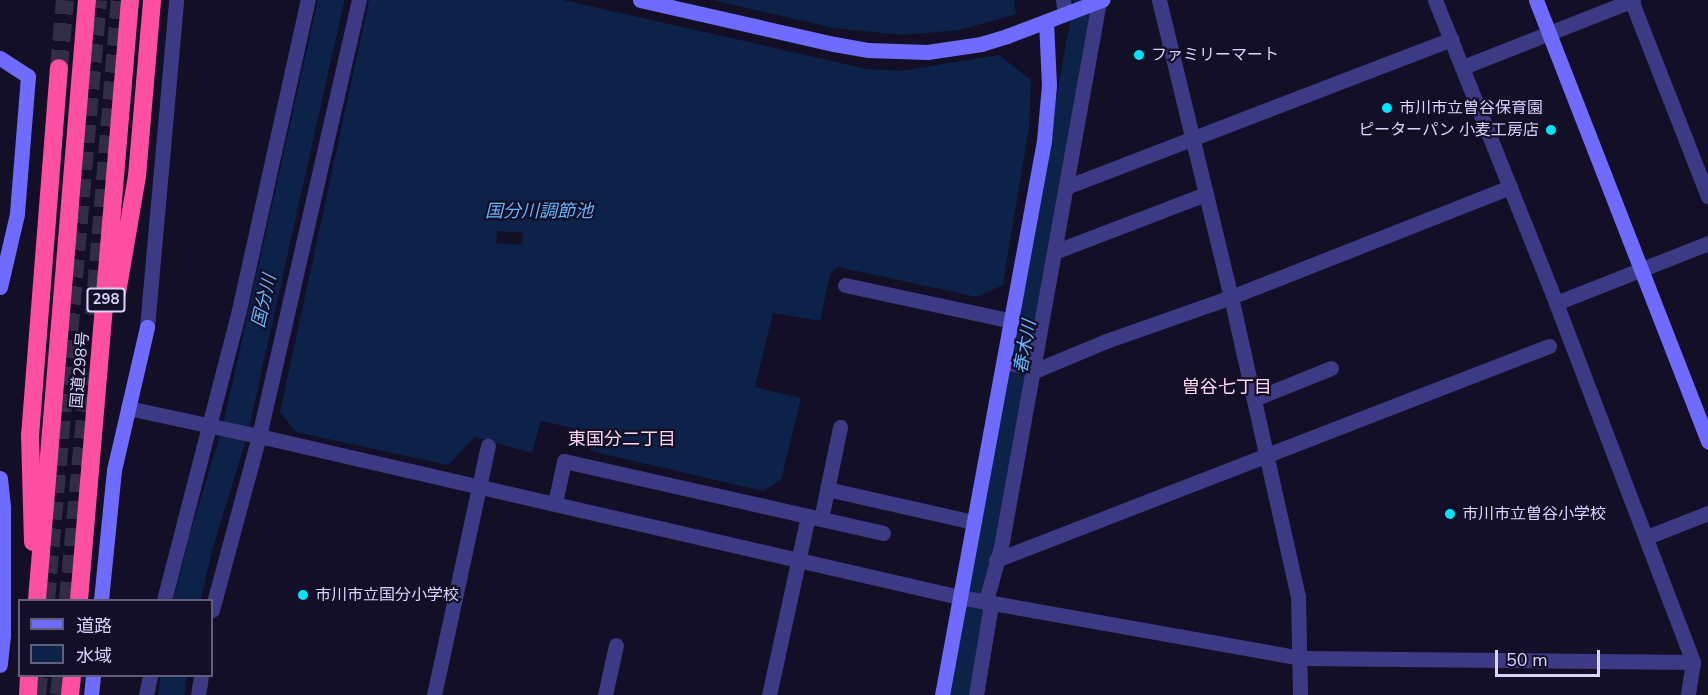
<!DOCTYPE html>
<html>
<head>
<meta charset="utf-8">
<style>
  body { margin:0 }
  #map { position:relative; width:1708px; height:695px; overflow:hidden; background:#130f26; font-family:"Nunito Sans","Noto Sans JP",sans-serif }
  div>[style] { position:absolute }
  .water>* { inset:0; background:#0c2248 }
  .pier>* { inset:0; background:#130f26; transform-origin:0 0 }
  .river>* { height:26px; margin:-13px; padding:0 13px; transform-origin:13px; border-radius:13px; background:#0c2248 }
  .highway-tunnel>* { height:18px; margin-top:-9px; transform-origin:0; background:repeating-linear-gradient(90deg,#312d47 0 18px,transparent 0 27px) }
  .street>* { height:15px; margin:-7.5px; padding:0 7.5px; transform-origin:7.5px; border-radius:7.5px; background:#3d3a85 }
  .secondary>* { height:15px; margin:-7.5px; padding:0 7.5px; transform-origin:7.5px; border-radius:7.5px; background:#6f6bff }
  .highway>* { height:18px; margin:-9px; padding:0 9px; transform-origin:9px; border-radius:9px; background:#ff4fa3 }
  .dots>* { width:16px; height:16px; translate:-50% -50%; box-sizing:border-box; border:3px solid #130f26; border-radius:50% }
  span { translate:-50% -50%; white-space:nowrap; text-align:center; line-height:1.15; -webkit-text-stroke:4.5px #130f26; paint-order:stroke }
  .shield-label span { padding:2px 4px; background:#130f26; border:2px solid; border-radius:4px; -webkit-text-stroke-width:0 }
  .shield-label { font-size:15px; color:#d9d4ff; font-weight:700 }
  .poi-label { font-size:16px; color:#d9d4ff }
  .left { translate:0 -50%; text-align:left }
  .right { translate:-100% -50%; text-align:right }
  .street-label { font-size:16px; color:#d9d4ff }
  .water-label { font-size:18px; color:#62b6ff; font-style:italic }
  .neighbourhood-label { font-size:18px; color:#ffd6f0 }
  .legend { position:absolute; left:18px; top:599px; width:195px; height:78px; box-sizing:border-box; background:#130f26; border:2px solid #625e7d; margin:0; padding:8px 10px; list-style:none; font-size:18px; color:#d9d4ff }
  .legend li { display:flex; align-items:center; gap:12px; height:30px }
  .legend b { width:30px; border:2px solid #625e7d }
  .scale { position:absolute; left:1495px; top:650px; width:105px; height:27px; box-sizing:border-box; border:3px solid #d9d4ff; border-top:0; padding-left:8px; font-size:18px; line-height:21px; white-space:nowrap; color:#d9d4ff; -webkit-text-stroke:4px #130f26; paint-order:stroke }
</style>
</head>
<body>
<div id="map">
  <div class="water">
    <i style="clip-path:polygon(369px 0,563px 0,867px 69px,900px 71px,999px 55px,1031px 80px,1029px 129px,1003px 285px,977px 297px,838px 267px,830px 274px,820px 321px,773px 313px,755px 387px,801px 398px,781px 480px,763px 491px,591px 451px,582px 430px,541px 421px,532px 453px,475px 437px,448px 465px,296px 432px,280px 412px)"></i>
    <i style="clip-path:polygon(712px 0,1014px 0,1016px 14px,960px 30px,903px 35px,833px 28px)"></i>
  </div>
  <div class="pier">
    <i style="left:497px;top:231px;width:26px;height:12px;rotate:4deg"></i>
  </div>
  <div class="river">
    <i style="left:187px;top:600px;width:60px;rotate:-76.4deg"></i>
    <i style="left:201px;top:542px;width:112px;rotate:-72.9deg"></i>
    <i style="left:234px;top:435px;width:446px;rotate:-77.4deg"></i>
    <i style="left:171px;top:695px;width:19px;rotate:-81deg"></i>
    <i style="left:962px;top:695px;width:706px;rotate:-79.8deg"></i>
  </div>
  <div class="highway-tunnel">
    <i style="left:59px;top:68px;width:68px;rotate:-85deg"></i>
    <i style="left:94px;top:315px;width:316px;rotate:-85.3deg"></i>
    <i style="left:46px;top:600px;width:602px;rotate:-85.05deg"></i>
    <i style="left:68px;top:600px;width:228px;rotate:-84.7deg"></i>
    <i style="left:37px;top:695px;width:19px;rotate:-84deg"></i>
    <i style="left:59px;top:695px;width:19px;rotate:-84deg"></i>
  </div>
  <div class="street">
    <i style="left:1063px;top:0;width:14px;rotate:82deg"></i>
    <i style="left:1159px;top:0;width:306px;rotate:76.4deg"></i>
    <i style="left:1231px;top:297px;width:306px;rotate:77.4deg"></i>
    <i style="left:1298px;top:596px;width:99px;rotate:88.8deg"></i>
    <i style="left:1435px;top:0;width:326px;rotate:68.2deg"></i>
    <i style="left:1556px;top:303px;width:384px;rotate:69.1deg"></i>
    <i style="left:1693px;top:662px;width:33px;rotate:99deg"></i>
    <i style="left:1631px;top:0;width:211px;rotate:68.6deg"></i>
    <i style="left:1463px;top:67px;width:183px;rotate:-21.5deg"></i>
    <i style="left:1066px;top:187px;width:413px;rotate:-21deg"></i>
    <i style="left:1054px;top:252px;width:163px;rotate:-20.9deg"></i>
    <i style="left:845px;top:285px;width:172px;rotate:12.1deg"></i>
    <i style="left:1556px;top:303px;width:163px;rotate:-21.5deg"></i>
    <i style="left:147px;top:327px;width:328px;rotate:-84.9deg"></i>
    <i style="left:1004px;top:362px;width:36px;rotate:11deg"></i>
    <i style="left:1039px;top:369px;width:73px;rotate:-22.7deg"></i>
    <i style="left:1106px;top:341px;width:133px;rotate:-19.4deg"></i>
    <i style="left:1231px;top:297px;width:300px;rotate:-21.5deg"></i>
    <i style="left:1254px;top:399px;width:83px;rotate:-21.9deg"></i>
    <i style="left:128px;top:408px;width:134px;rotate:12.1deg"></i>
    <i style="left:259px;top:436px;width:718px;rotate:12.95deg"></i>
    <i style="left:959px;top:597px;width:347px;rotate:10.1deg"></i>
    <i style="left:1301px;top:658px;width:392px;rotate:0.6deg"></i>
    <i style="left:827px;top:489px;width:150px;rotate:12.7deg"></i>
    <i style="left:555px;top:503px;width:43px;rotate:-77.9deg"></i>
    <i style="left:564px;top:461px;width:327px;rotate:12.7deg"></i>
    <i style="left:821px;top:519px;width:94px;rotate:-78.3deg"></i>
    <i style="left:1647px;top:537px;width:66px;rotate:-21.5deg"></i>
    <i style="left:996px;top:560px;width:593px;rotate:-21.16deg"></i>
    <i style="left:164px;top:600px;width:300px;rotate:-75.5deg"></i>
    <i style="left:239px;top:310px;width:318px;rotate:-77.5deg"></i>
    <i style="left:212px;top:610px;width:180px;rotate:-74.9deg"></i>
    <i style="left:259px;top:436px;width:447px;rotate:-77.1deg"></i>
    <i style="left:146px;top:695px;width:19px;rotate:-78deg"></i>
    <i style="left:198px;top:695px;width:19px;rotate:-81deg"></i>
    <i style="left:434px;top:695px;width:255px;rotate:-77.8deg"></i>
    <i style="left:605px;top:695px;width:51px;rotate:-77.6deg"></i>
    <i style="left:769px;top:695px;width:183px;rotate:-77.7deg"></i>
    <i style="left:976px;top:695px;width:86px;rotate:-80.6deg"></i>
    <i style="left:990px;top:610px;width:13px;rotate:-103deg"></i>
    <i style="left:987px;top:597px;width:52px;rotate:-74.4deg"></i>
    <i style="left:1001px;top:547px;width:555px;rotate:-79.82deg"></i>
  </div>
  <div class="secondary">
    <i style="left:640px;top:0;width:199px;rotate:12.8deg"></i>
    <i style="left:834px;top:44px;width:35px;rotate:10deg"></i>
    <i style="left:868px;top:50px;width:59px;rotate:1.9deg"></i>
    <i style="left:927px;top:52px;width:55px;rotate:-8.4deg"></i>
    <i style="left:981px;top:44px;width:27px;rotate:-17deg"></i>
    <i style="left:1007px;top:36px;width:102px;rotate:-20.8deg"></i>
    <i style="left:1536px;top:0;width:474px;rotate:68.7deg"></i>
    <i style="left:0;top:58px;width:33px;rotate:33deg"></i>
    <i style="left:28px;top:76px;width:138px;rotate:94.6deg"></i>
    <i style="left:17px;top:214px;width:75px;rotate:103.1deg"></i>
    <i style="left:0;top:478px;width:30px;rotate:84deg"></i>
    <i style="left:3px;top:508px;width:127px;rotate:90deg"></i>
    <i style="left:3px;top:635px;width:30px;rotate:96deg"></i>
    <i style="left:101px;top:600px;width:131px;rotate:-84.3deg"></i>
    <i style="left:114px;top:470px;width:147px;rotate:-77deg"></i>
    <i style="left:91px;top:695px;width:19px;rotate:-84deg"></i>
    <i style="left:942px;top:695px;width:563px;rotate:-79.57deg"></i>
    <i style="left:1044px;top:141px;width:56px;rotate:-84.9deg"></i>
    <i style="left:1049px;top:85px;width:63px;rotate:-92.7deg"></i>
  </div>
  <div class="highway">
    <i style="left:116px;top:299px;width:125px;rotate:-80.3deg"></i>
    <i style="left:137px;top:176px;width:177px;rotate:-85.1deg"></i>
    <i style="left:33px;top:542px;width:106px;rotate:-91.6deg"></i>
    <i style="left:30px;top:436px;width:369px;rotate:-85.5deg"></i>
    <i style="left:37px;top:600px;width:602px;rotate:-85.24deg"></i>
    <i style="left:79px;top:600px;width:602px;rotate:-85.14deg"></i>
    <i style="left:28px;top:695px;width:19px;rotate:-87deg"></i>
    <i style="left:70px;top:695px;width:19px;rotate:-84deg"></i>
  </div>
  <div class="dots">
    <i style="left:1139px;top:55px;background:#00e5ff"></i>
    <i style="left:1387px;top:108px;background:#00e5ff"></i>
    <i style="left:1551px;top:130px;background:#00e5ff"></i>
    <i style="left:1450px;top:514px;background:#00e5ff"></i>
    <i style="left:303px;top:595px;background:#00e5ff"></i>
  </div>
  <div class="shield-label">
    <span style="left:106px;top:300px">298</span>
  </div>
  <div class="poi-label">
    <span class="left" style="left:1151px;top:55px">ファミリーマート</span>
    <span class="left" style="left:1399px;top:108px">市川市立曽谷保育園</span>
    <span class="right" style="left:1539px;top:130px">ピーターパン 小麦工房店</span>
    <span class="left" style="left:1462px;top:514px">市川市立曽谷小学校</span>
    <span class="left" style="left:315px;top:595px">市川市立国分小学校</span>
  </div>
  <div class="street-label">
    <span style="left:80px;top:370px;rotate:-85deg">国道298号</span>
  </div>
  <div class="water-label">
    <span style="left:539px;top:211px">国分川調節池</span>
    <span style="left:264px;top:301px;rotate:-77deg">国分川</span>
    <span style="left:1025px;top:347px;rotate:-80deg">春木川</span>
  </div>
  <div class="neighbourhood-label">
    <span style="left:1227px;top:387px">曽谷七丁目</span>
    <span style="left:622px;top:439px">東国分二丁目</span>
  </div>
  <ul class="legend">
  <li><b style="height:8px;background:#6f6bff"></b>道路</li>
  <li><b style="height:16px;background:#0c2248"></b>水域</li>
  </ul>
  <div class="scale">50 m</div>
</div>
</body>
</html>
